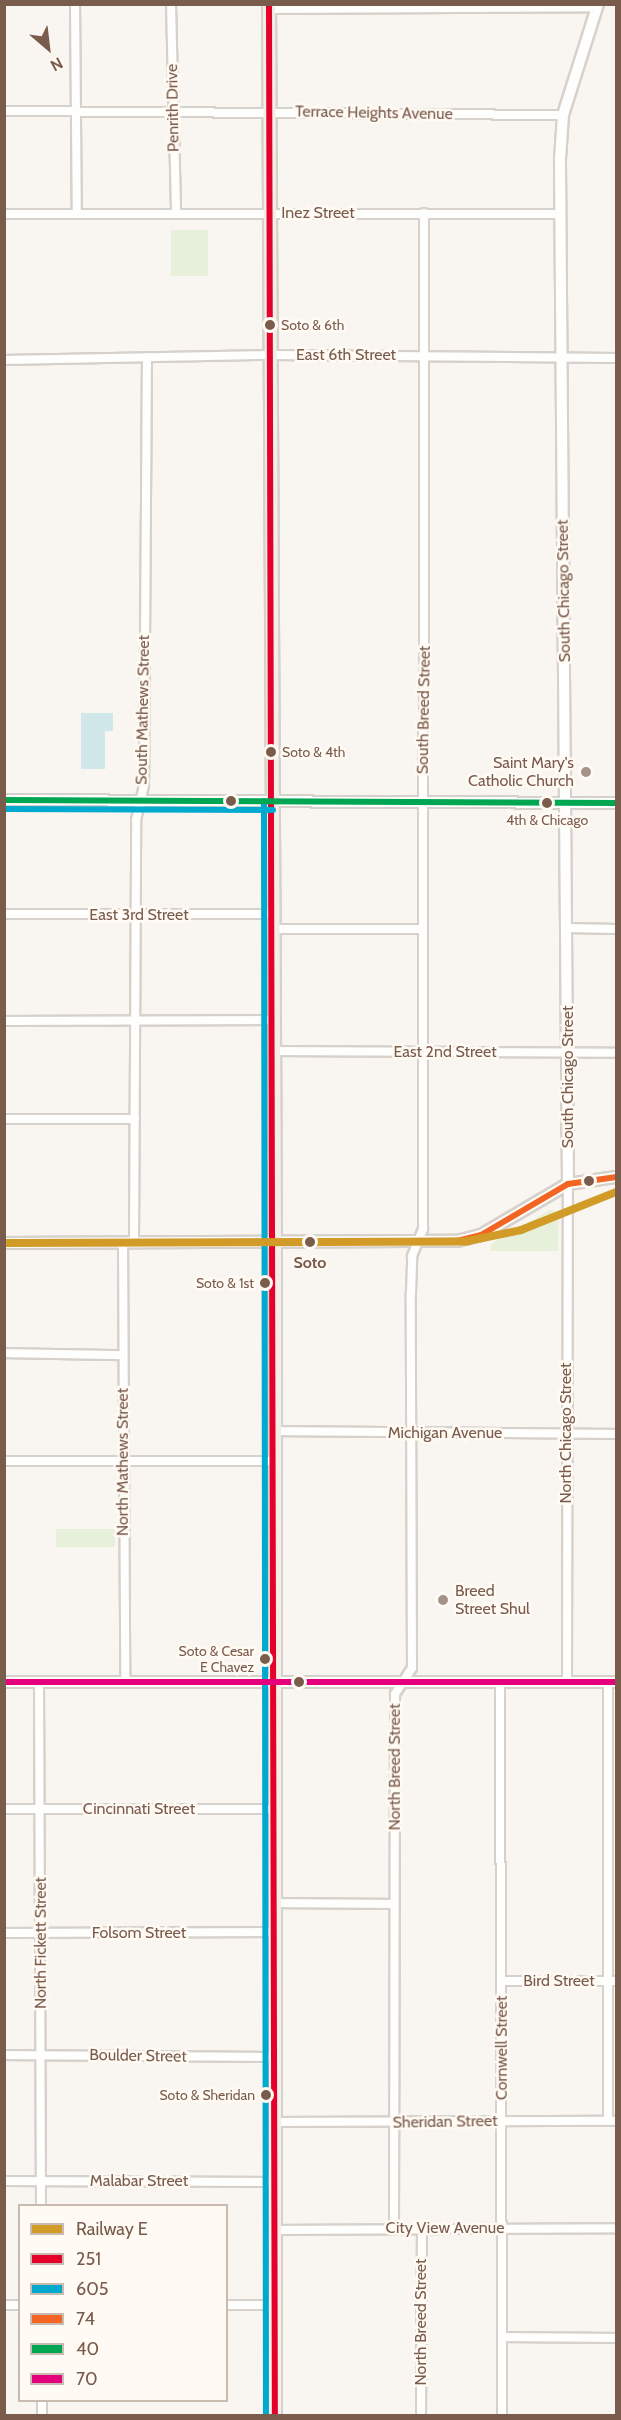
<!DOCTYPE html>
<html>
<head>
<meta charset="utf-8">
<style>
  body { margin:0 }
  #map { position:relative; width:621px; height:2420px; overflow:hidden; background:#f9f5f0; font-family:Cabin,sans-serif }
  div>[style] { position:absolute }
  .green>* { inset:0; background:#e7f0db; transform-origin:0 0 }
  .water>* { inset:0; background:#d0e8ea }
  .roads { filter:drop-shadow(2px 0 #d7d1cb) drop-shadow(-2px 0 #d7d1cb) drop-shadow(0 2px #d7d1cb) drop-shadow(0 -2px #d7d1cb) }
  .minor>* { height:8px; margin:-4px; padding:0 4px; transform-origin:4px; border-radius:4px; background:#fefefd }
  .tertiary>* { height:10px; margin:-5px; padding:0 5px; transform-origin:5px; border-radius:5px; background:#fefefd }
  .secondary>* { height:10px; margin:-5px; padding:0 5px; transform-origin:5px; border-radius:5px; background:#fefefd }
  .primary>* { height:12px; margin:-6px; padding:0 6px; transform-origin:6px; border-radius:6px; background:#f3eee8 }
  .bus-1>* { height:6px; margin:-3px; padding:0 3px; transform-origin:3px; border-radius:3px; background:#e4002b }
  .bus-2>* { height:6px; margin:-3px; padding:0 3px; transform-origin:3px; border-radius:3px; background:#00a9ce }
  .bus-3>* { height:6px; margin:-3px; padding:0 3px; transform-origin:3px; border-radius:3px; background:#f26522 }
  .bus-4>* { height:6px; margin:-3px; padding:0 3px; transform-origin:3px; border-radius:3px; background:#00a651 }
  .bus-5>* { height:6px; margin:-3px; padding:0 3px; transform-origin:3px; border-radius:3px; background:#e5007d }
  .rail-1>* { height:8px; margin:-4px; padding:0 4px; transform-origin:4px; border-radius:4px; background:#d29b28 }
  .dots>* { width:16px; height:16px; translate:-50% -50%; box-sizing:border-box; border:3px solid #fffaf3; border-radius:50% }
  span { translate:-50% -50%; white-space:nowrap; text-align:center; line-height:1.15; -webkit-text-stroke:5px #fffaf3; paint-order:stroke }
  .bus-label { font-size:14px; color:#7a5c4d }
  .left { translate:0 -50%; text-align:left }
  .right { translate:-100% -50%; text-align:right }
  .street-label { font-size:16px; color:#7a5c4d }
  .poi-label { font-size:16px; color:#7a5c4d }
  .stop-label { font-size:16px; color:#7a5c4d; font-weight:700 }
  .frame { position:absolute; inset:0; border:6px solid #7a5c4d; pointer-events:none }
  .legend { position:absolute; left:18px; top:2204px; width:210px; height:198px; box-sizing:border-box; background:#fffaf3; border:2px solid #cabbb1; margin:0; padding:8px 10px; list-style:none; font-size:18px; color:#7a5c4d }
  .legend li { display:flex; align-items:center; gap:12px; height:30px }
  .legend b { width:30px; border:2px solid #cabbb1 }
  .north { position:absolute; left:18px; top:18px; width:60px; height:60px; -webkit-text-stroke:4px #fffaf3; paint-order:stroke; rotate:152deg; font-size:16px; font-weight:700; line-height:24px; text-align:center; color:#7a5c4d }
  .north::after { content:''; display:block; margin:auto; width:21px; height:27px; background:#7a5c4d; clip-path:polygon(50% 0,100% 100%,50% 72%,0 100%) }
</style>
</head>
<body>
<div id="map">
  <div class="green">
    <i style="left:171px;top:230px;width:37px;height:46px"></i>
    <i style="clip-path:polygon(550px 1210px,559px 1212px,558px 1251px,490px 1251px,491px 1244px)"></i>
    <i style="left:56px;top:1529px;width:59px;height:18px"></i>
  </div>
  <div class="water">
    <i style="clip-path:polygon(81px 713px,113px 713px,113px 731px,105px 731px,105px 769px,81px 769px)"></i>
  </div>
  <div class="roads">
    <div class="minor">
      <i style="left:75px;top:4px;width:210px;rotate:89.5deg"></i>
      <i style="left:171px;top:4px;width:208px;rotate:88.6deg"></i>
      <i style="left:269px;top:9px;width:328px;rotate:-0.3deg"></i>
      <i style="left:4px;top:111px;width:559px;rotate:0.41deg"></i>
      <i style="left:4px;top:214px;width:556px"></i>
      <i style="left:4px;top:360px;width:267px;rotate:-1.1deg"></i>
      <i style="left:271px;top:355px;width:345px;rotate:0.5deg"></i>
      <i style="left:4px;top:914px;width:270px"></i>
      <i style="left:568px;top:928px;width:48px;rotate:1.2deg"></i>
      <i style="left:274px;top:929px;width:149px"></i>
      <i style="left:4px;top:1021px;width:270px;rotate:-0.2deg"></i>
      <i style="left:274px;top:1051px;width:342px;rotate:0.3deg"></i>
      <i style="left:4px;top:1119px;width:131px"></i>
      <i style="left:123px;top:1242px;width:439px;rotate:89.7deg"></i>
      <i style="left:134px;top:1242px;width:422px;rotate:-89.7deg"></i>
      <i style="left:136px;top:820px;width:36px;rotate:-77deg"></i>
      <i style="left:144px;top:785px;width:428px;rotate:-89.6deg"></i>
      <i style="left:4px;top:1353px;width:118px;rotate:1deg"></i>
      <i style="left:274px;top:1431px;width:342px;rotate:0.5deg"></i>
      <i style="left:4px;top:1461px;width:270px"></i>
      <i style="left:39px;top:1681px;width:525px;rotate:89.78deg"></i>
      <i style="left:500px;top:1681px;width:735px;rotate:89.84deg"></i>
      <i style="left:567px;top:1681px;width:497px;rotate:-89.9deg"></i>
      <i style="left:608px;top:1682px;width:439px;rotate:90deg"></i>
      <i style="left:4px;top:1809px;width:269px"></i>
      <i style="left:273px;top:1903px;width:121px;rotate:0.5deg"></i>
      <i style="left:4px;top:1933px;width:269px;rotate:-0.2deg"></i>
      <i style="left:502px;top:1981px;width:114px"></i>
      <i style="left:4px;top:2055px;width:268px;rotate:0.4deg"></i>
      <i style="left:274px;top:2122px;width:342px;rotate:-0.2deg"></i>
      <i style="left:4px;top:2181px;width:270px;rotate:0.2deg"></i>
      <i style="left:394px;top:2227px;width:533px;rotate:-89.89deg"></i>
      <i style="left:395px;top:1694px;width:31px;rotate:-57deg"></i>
      <i style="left:412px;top:1668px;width:375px;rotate:-90.2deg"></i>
      <i style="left:411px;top:1293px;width:37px;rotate:-88deg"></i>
      <i style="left:412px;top:1256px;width:29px;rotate:-68deg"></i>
      <i style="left:423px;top:1229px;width:1016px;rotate:-89.94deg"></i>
      <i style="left:274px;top:2230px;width:342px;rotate:-0.3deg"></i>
      <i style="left:4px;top:2305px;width:16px"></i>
      <i style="left:226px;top:2305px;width:49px"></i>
      <i style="left:503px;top:2337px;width:113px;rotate:0.5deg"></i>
      <i style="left:42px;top:2400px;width:16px;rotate:90deg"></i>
      <i style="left:421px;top:2416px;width:187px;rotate:-89.7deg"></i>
    </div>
    <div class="tertiary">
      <i style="left:568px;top:1184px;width:1025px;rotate:-90.45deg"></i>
      <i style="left:560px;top:159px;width:44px;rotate:-86.1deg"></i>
      <i style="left:563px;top:115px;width:116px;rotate:-72.5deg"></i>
      <i style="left:4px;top:1243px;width:453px;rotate:-0.3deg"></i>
      <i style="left:457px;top:1241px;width:25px;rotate:-14deg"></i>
      <i style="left:481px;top:1235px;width:101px;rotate:-30.4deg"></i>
      <i style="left:568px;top:1184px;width:49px;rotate:-8.3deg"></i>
    </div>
    <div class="secondary">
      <i style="left:4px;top:800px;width:612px;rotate:0.28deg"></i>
      <i style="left:4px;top:1682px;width:612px"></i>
    </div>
    <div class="primary">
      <i style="left:269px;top:4px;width:1238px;rotate:89.72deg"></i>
      <i style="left:275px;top:1242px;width:1174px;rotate:90deg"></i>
    </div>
  </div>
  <div class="bus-1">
    <i style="left:269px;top:4px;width:2412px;rotate:89.86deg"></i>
  </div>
  <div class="bus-2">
    <i style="left:264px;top:801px;width:1615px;rotate:89.93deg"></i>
    <i style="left:4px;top:809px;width:269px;rotate:0.2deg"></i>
  </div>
  <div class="bus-3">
    <i style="left:4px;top:1243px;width:453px;rotate:-0.3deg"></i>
    <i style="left:457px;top:1241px;width:25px;rotate:-14deg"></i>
    <i style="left:481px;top:1235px;width:101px;rotate:-30.4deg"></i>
    <i style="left:568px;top:1184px;width:49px;rotate:-8.3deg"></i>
  </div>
  <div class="bus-4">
    <i style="left:4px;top:800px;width:612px;rotate:0.28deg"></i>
  </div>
  <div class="bus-5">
    <i style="left:4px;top:1682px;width:612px"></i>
  </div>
  <div class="rail-1">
    <i style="left:4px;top:1243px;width:464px;rotate:-0.2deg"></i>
    <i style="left:468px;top:1241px;width:54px;rotate:-11.7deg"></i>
    <i style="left:521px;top:1230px;width:102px;rotate:-21.8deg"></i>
  </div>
  <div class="dots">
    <i style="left:270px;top:325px;background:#7a5c4d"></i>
    <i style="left:271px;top:752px;background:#7a5c4d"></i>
    <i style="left:586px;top:772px;background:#a69286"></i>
    <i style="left:231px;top:801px;background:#7a5c4d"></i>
    <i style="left:547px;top:803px;background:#7a5c4d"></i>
    <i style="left:589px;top:1181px;background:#7a5c4d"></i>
    <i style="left:310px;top:1242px;background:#7a5c4d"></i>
    <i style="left:265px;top:1283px;background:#7a5c4d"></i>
    <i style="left:443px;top:1600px;background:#a69286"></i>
    <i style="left:265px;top:1659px;background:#7a5c4d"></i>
    <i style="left:299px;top:1682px;background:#7a5c4d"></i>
    <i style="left:266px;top:2095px;background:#7a5c4d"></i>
  </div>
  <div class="bus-label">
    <span class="left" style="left:281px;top:325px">Soto &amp; 6th</span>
    <span class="left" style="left:282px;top:752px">Soto &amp; 4th</span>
    <span style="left:547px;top:820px">4th &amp; Chicago</span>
    <span class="right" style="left:254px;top:1283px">Soto &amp; 1st</span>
    <span class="right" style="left:254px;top:1659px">Soto &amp; Cesar<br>E Chavez</span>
    <span class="right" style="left:255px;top:2095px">Soto &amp; Sheridan</span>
  </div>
  <div class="street-label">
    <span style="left:173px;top:108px;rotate:-91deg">Penrith Drive</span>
    <span style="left:374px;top:113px;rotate:1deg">Terrace Heights Avenue</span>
    <span style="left:318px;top:213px">Inez Street</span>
    <span style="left:346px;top:355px">East 6th Street</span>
    <span style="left:564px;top:591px;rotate:-91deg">South Chicago Street</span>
    <span style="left:143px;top:710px;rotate:-89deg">South Mathews Street</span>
    <span style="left:424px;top:710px;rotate:-89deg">South Breed Street</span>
    <span style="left:139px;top:915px">East 3rd Street</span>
    <span style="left:445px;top:1052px">East 2nd Street</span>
    <span style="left:568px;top:1077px;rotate:-90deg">South Chicago Street</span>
    <span style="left:445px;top:1433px">Michigan Avenue</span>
    <span style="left:566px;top:1433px;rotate:-90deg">North Chicago Street</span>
    <span style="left:123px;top:1462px;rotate:-90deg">North Mathews Street</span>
    <span style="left:395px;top:1767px;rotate:-90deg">North Breed Street</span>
    <span style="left:139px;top:1809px">Cincinnati Street</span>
    <span style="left:139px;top:1933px">Folsom Street</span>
    <span style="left:41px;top:1943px;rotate:-90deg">North Fickett Street</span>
    <span style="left:559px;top:1981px">Bird Street</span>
    <span style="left:502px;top:2048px;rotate:-90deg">Cornwell Street</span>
    <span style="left:138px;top:2056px;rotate:1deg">Boulder Street</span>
    <span style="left:445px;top:2122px;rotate:-1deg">Sheridan Street</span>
    <span style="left:139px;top:2181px">Malabar Street</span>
    <span style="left:445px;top:2228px">City View Avenue</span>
    <span style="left:421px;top:2322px;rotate:-90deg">North Breed Street</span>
  </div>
  <div class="poi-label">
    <span class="right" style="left:574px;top:772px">Saint Mary's<br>Catholic Church</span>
    <span class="left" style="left:455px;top:1600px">Breed<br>Street Shul</span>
  </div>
  <div class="stop-label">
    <span style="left:310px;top:1263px">Soto</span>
  </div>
  <div class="frame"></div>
  <ul class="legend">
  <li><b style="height:8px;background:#d29b28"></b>Railway E</li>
  <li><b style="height:8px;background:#e4002b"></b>251</li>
  <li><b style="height:8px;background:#00a9ce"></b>605</li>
  <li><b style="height:8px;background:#f26522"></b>74</li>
  <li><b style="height:8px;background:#00a651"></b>40</li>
  <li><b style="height:8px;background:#e5007d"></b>70</li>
  </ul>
  <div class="north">N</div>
</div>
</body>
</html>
